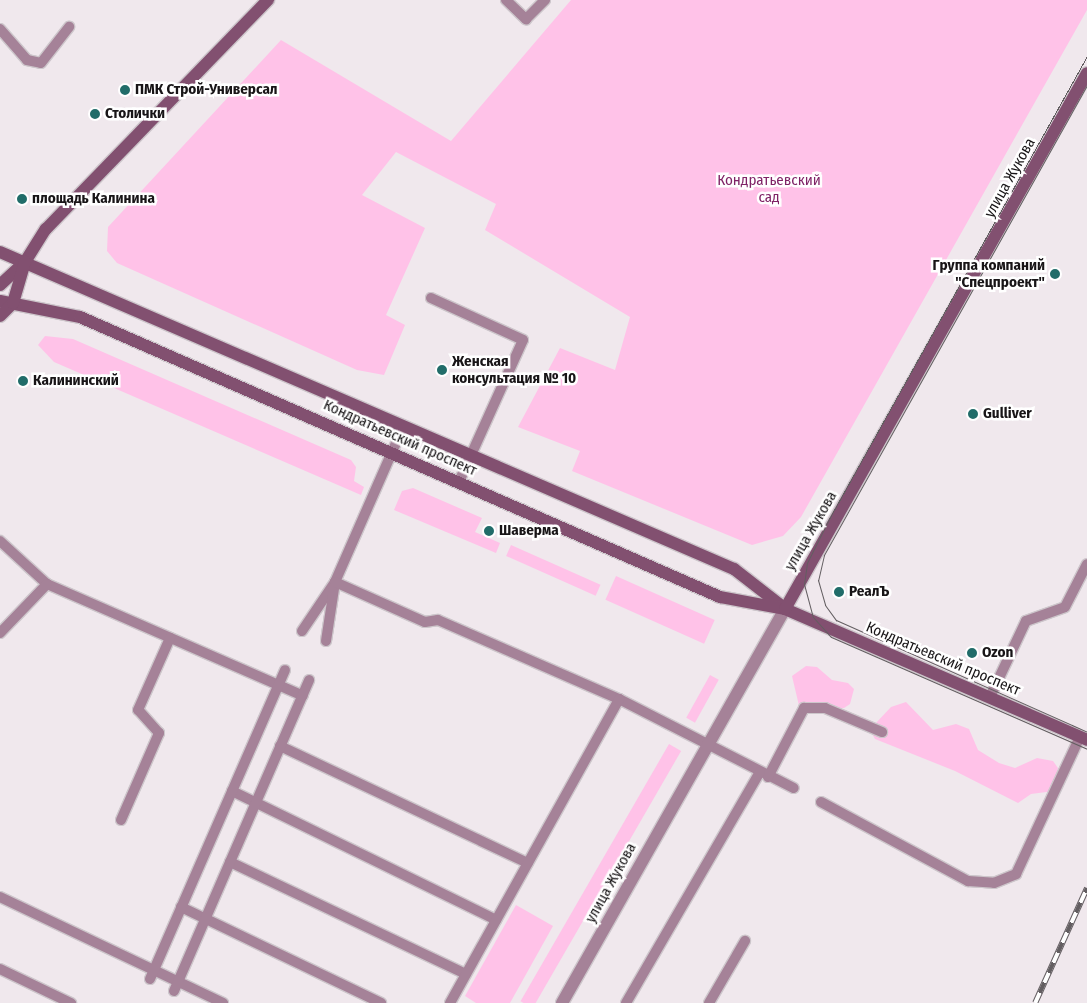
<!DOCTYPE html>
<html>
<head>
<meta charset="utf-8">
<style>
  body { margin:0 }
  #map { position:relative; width:1087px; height:1003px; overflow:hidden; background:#f0e8ed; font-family:"Fira Sans Condensed",sans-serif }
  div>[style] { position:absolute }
  .green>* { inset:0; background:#ffc2e8; transform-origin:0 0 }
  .roads { filter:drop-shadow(1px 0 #cdc6cb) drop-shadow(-1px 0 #cdc6cb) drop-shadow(0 1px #cdc6cb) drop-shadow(0 -1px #cdc6cb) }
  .lane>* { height:10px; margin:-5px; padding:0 5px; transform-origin:5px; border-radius:5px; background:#a58298 }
  .street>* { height:12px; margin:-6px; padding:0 6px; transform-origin:6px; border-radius:6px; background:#a58298 }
  .secondary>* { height:12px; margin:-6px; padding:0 6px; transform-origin:6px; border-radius:6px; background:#825070 }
  .tram>* { height:1px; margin:-0.5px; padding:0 0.5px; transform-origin:0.5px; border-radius:0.5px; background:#635e61 }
  .rail>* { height:5.5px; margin-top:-2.75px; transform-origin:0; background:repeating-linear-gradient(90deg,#fff 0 11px,#635e61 0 22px); box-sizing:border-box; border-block:1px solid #635e61 }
  .dots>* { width:14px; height:14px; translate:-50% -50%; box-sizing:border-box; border:2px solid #fff; border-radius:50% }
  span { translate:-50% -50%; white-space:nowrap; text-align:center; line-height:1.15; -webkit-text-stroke:5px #fff; paint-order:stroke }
  .poi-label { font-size:15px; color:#181517; font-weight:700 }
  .left { translate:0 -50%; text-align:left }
  .right { translate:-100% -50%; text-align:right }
  .street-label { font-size:15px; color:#181517 }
  .park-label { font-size:15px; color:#7f2266 }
</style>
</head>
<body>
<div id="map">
  <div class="green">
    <i style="clip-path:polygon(571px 0,1087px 0,1087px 10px,801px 517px,783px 536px,752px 545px,572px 471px,580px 451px,518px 427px,560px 348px,615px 370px,630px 317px,485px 230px,496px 204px,396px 152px,362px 195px,425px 228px,386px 315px,405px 325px,384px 375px,357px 370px,117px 263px,107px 251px,108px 227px,281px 40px,451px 141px)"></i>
    <i style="clip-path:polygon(45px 336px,73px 339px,351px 460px,356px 467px,354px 481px,364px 487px,361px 495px,54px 362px,38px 345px)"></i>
    <i style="clip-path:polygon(413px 488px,482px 518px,475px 532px,500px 543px,496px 553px,394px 510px,402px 491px)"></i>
    <i style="left:511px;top:545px;width:98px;height:12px;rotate:24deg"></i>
    <i style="left:616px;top:576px;width:108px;height:26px;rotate:24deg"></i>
    <i style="clip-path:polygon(806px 666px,817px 667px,832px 680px,848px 683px,854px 689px,850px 704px,844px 708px,800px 710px,792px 676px)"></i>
    <i style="left:710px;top:675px;width:10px;height:49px;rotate:29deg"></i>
    <i style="clip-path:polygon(906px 702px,933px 730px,956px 724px,969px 729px,978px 750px,999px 763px,1015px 768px,1037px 758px,1053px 761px,1058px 768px,1054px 791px,1031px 794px,1018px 803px,955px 771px,875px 739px,871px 732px,875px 724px,891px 707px)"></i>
    <i style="left:669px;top:744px;width:14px;height:297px;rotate:30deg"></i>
    <i style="clip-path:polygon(516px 905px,553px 926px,510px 1003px,476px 1003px,465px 996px)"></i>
  </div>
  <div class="roads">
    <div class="lane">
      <i style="left:506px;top:0;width:28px;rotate:44deg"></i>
      <i style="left:526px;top:19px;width:27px;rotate:-45deg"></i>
      <i style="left:0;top:29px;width:41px;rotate:48.9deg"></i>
      <i style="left:27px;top:60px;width:14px;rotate:12deg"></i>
      <i style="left:41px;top:63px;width:46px;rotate:-52.1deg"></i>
      <i style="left:431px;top:298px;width:101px;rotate:24.5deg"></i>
      <i style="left:523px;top:340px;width:156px;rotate:114.3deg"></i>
      <i style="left:0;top:541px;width:64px;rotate:42.5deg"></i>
      <i style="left:47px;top:584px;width:279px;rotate:23.6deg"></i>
      <i style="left:302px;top:631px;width:59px;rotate:-56deg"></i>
      <i style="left:335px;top:582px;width:169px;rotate:-66.3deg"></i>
      <i style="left:0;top:633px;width:68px;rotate:-46.2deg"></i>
      <i style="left:326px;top:641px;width:60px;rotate:-81.3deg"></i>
      <i style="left:335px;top:582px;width:98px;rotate:24deg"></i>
      <i style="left:425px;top:622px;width:13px;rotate:-9deg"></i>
      <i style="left:438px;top:620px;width:197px;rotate:23.6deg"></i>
      <i style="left:619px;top:699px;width:196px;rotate:27deg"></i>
      <i style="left:990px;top:697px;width:84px;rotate:-64.7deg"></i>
      <i style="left:1026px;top:621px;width:41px;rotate:-19.7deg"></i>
      <i style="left:1065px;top:607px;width:48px;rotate:-62.9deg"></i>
      <i style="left:280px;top:746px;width:274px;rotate:25.3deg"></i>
      <i style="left:768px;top:777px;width:78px;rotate:-62.4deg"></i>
      <i style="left:804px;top:708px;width:21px"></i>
      <i style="left:825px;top:708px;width:62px;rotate:22.8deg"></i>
      <i style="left:232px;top:791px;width:294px;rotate:26deg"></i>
      <i style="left:821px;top:802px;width:167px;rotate:28.3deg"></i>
      <i style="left:968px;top:881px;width:26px;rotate:4deg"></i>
      <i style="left:994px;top:883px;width:24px;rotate:-22deg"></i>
      <i style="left:1016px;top:874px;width:151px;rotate:-65deg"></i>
      <i style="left:121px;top:820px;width:95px;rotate:-66.4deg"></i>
      <i style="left:159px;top:733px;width:31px;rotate:-132deg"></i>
      <i style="left:138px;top:710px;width:79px;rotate:-66deg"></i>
      <i style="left:230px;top:862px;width:261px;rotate:25.4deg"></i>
      <i style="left:0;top:897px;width:247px;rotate:25.4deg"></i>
      <i style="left:181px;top:907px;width:222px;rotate:25.6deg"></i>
      <i style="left:0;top:969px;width:79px;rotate:25.6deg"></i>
      <i style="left:150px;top:979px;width:337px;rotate:-66.4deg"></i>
      <i style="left:174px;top:991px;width:339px;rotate:-66.5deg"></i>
      <i style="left:450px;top:1003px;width:348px;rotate:-60.9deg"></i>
      <i style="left:626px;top:1003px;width:267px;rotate:-59.9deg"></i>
      <i style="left:709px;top:1003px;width:72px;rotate:-59.9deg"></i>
    </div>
    <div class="street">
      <i style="left:562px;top:1003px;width:453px;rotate:-60.5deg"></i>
    </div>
    <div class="secondary">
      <i style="left:0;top:252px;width:800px;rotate:23.36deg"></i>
      <i style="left:734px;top:569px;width:62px;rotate:37.8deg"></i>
      <i style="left:0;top:285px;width:34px;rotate:-43deg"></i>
      <i style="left:25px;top:262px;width:39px;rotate:-58deg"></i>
      <i style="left:46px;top:229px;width:319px;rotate:-45.9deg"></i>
      <i style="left:0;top:301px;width:82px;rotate:11.3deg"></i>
      <i style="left:80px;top:317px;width:699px;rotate:23.63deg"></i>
      <i style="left:720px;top:597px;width:66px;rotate:10.5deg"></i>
      <i style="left:785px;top:609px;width:329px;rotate:23.4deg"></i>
      <i style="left:0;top:316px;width:18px;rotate:-45deg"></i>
      <i style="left:13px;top:303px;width:43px;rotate:-73.7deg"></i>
      <i style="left:785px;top:609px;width:615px;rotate:-60.6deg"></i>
    </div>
  </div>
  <div class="tram">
    <i style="left:1087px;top:56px;width:530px;rotate:119.13deg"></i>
    <i style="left:829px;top:519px;width:49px;rotate:116.6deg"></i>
    <i style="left:807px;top:563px;width:21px;rotate:98deg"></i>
    <i style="left:804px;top:584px;width:34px;rotate:75deg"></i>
    <i style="left:813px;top:617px;width:27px;rotate:48deg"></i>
    <i style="left:831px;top:637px;width:279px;rotate:23.6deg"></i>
    <i style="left:1087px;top:85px;width:539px;rotate:119.23deg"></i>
    <i style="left:824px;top:555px;width:26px;rotate:103deg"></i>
    <i style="left:818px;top:580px;width:26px;rotate:74deg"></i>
    <i style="left:825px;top:605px;width:19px;rotate:54deg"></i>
    <i style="left:836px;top:620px;width:275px;rotate:24deg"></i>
  </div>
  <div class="rail">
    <i style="left:1035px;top:1003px;width:126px;rotate:-65.7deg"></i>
  </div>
  <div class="dots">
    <i style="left:125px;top:90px;background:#216c69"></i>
    <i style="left:95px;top:114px;background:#216c69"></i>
    <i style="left:22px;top:199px;background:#216c69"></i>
    <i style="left:1055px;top:274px;background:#216c69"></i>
    <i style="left:442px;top:370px;background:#216c69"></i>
    <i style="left:23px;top:381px;background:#216c69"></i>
    <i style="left:973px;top:414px;background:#216c69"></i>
    <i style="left:489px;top:531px;background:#216c69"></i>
    <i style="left:839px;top:592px;background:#216c69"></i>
    <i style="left:972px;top:653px;background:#216c69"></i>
  </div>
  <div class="poi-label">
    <span class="left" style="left:135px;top:90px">ПМК Строй-Универсал</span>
    <span class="left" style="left:105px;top:114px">Столички</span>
    <span class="left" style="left:32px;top:199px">площадь Калинина</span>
    <span class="right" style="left:1045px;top:274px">Группа компаний<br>"Спецпроект"</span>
    <span class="left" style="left:452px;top:370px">Женская<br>консультация № 10</span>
    <span class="left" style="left:33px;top:381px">Калининский</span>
    <span class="left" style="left:983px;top:414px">Gulliver</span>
    <span class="left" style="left:499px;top:531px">Шаверма</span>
    <span class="left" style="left:849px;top:592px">РеалЪ</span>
    <span class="left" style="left:982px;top:653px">Ozon</span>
  </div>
  <div class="street-label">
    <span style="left:1010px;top:178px;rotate:-61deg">улица Жукова</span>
    <span style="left:400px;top:438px;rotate:24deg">Кондратьевский проспект</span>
    <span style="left:811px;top:531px;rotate:-60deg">улица Жукова</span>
    <span style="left:943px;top:659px;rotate:23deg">Кондратьевский проспект</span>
    <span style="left:611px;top:883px;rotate:-61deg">улица Жукова</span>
  </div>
  <div class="park-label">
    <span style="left:769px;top:189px">Кондратьевский<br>сад</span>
  </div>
</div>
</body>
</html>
